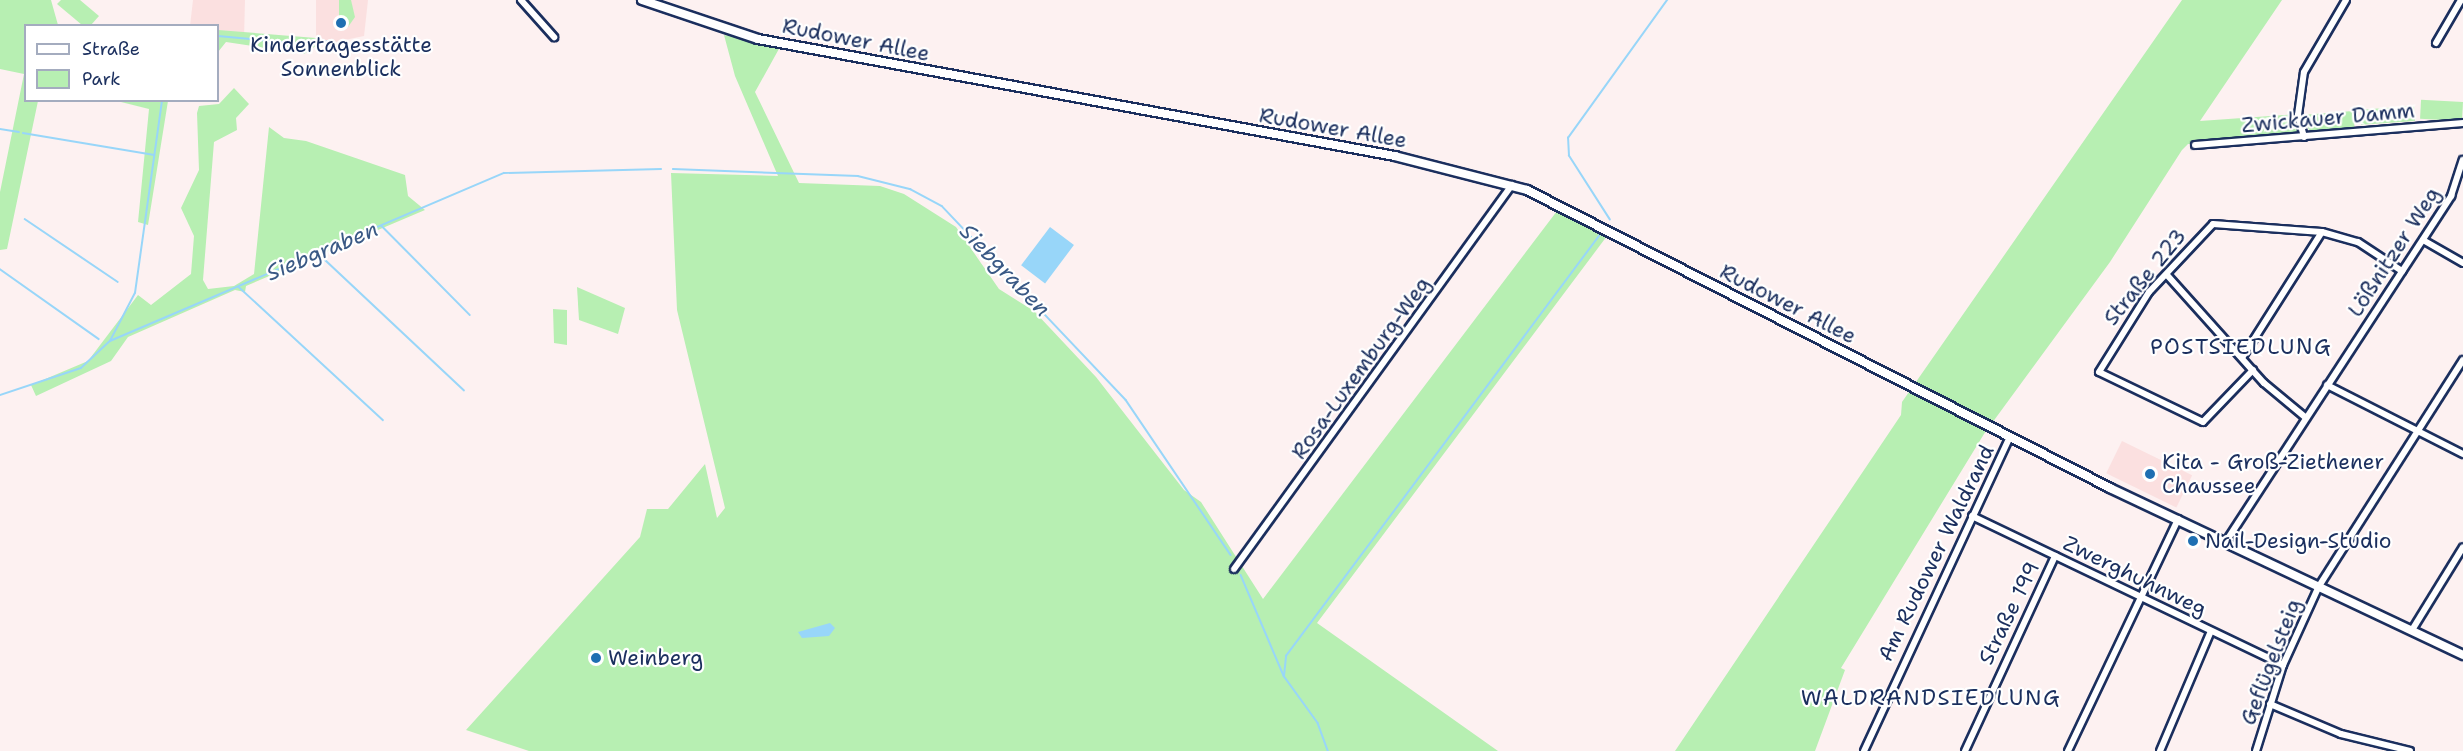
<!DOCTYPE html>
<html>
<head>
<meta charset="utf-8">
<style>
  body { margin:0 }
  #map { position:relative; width:2463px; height:751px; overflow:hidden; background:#fdf1f1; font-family:"Shantell Sans",sans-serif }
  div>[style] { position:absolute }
  .built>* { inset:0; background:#fbe0e0; transform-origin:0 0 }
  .green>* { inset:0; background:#b7efb2; transform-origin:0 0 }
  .water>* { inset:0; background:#98d6f9; transform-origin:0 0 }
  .stream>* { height:1.5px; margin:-0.75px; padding:0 0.75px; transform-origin:0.75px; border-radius:0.75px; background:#98d6f9 }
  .roads { filter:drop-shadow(2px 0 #1b2f5e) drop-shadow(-2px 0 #1b2f5e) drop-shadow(0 2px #1b2f5e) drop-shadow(0 -2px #1b2f5e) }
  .street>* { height:6px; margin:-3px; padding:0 3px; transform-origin:3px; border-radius:3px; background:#fff }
  .secondary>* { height:8px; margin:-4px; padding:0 4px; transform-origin:4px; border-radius:4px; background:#fff }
  .dots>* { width:16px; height:16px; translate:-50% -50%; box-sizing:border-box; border:3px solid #fff; border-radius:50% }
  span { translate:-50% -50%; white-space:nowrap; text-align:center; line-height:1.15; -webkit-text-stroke:4.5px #fff; paint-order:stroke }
  .street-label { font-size:21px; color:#1b2f5e }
  .poi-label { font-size:21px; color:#1b2f5e }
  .left { translate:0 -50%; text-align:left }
  .water-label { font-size:22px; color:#3a5985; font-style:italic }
  .neighbourhood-label { font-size:22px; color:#1b2f5e; letter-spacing:1.5px }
  .legend { position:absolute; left:24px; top:24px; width:195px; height:78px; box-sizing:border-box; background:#fff; border:2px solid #a4acbf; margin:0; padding:8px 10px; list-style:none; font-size:18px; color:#1b2f5e }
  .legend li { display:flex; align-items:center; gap:12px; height:30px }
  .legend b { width:30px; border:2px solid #a4acbf }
</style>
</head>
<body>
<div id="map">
  <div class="built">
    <i style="clip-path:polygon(193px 0,245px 0,244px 39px,218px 36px,218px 26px,190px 26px)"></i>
    <i style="clip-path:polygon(316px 0,368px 0,364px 36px,316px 46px)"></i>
    <i style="left:2122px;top:441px;width:78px;height:36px;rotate:26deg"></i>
  </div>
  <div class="green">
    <i style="clip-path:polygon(0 0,51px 0,58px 25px,26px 26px,26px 100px,38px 101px,7px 249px,0 250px,0 192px,24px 74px,0 69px)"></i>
    <i style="clip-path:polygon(61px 0,80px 0,99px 16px,91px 25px,82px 25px,57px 4px)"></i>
    <i style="clip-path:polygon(339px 0,351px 0,355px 17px,348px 27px,339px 24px)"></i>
    <i style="clip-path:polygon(2182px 0,2282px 0,2200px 121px,2297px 114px,2302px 135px,2188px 144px,2182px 150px,2110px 262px,1984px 434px,1841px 668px,1845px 670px,1815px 751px,1675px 751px,1901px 415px,1902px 402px)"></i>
    <i style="clip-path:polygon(218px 30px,316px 38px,316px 46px,304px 54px,226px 42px,218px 52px)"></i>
    <i style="clip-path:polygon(724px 35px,780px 47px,755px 92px,799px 183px,880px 186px,904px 194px,956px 227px,999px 289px,1034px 311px,1096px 377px,1184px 490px,1201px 502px,1263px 599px,1557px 211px,1607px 236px,1317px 623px,1498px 751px,529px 751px,466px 730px,640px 537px,647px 509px,668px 509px,705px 464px,717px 518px,725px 508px,677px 310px,671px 173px,778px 176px,735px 76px)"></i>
    <i style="clip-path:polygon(234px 88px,249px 104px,236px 118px,237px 130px,214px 142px,203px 280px,208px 289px,234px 286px,254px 274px,269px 127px,284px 138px,306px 141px,405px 175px,408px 196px,425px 210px,246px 286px,245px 292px,235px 290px,128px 337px,111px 361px,36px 396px,31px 385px,88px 361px,138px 295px,151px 305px,191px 274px,194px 236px,181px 208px,199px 170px,197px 113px,199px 106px,219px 104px)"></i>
    <i style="clip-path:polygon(117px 101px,168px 101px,148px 225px,138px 222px,149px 109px)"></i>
    <i style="left:2463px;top:102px;width:19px;height:42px;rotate:93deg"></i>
    <i style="left:2414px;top:106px;width:15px;height:54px;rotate:86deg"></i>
    <i style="clip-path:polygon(2353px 111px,2355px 131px,2312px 133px,2303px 122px,2302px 115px)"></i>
    <i style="clip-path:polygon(577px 287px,625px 308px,618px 334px,579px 320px)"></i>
    <i style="clip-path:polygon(553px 309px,567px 310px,567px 345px,554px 343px)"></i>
  </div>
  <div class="water">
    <i style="left:1050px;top:227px;width:30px;height:48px;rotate:37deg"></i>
    <i style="clip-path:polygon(830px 623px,835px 628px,829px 636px,802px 638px,798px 632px)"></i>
  </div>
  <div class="stream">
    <i style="left:218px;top:36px;width:85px;rotate:5.4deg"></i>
    <i style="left:303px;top:44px;width:28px;rotate:-6deg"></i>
    <i style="left:0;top:129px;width:19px;rotate:9deg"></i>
    <i style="left:23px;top:133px;width:133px;rotate:9.5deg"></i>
    <i style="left:673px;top:169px;width:185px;rotate:2.2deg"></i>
    <i style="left:858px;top:176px;width:54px;rotate:14deg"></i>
    <i style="left:910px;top:189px;width:36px;rotate:28deg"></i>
    <i style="left:942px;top:206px;width:267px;rotate:46.5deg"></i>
    <i style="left:1126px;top:400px;width:187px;rotate:55.9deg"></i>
    <i style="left:25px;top:219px;width:112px;rotate:34.1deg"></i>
    <i style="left:1610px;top:220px;width:76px;rotate:-122.6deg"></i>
    <i style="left:1569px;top:156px;width:18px;rotate:-93deg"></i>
    <i style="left:1568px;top:138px;width:170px;rotate:-54.3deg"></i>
    <i style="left:382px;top:226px;width:125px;rotate:45.3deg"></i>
    <i style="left:319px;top:254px;width:199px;rotate:43.2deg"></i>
    <i style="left:0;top:269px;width:121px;rotate:35.3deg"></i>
    <i style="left:239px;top:287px;width:196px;rotate:42.7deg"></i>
    <i style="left:110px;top:341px;width:54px;rotate:-62.5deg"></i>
    <i style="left:135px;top:293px;width:195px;rotate:-82deg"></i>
    <i style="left:0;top:395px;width:85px;rotate:-18.4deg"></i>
    <i style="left:81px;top:368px;width:40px;rotate:-43deg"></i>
    <i style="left:110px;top:341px;width:428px;rotate:-23.1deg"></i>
    <i style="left:504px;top:173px;width:157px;rotate:-1.5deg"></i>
    <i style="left:1241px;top:575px;width:110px;rotate:66.9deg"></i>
    <i style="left:1284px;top:676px;width:58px;rotate:54.1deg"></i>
    <i style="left:1318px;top:723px;width:30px;rotate:70deg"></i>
    <i style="left:1284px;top:676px;width:20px;rotate:-84deg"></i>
    <i style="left:1286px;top:656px;width:524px;rotate:-53.31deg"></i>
  </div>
  <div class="roads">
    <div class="street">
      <i style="left:521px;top:0;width:50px;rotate:48.3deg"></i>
      <i style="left:2436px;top:43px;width:50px;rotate:-59.8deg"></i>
      <i style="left:2304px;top:137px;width:23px;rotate:-105deg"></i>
      <i style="left:2298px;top:115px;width:43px;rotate:-82.1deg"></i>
      <i style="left:2304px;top:72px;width:83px;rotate:-59.7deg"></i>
      <i style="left:2195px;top:145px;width:269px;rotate:-4.7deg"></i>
      <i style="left:2423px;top:240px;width:46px;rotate:29.9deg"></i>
      <i style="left:2167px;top:275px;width:145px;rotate:48.1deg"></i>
      <i style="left:2264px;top:383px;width:53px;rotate:39.7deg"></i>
      <i style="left:2242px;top:358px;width:149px;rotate:-57.6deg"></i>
      <i style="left:2253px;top:370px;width:72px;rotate:133.9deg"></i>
      <i style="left:2203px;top:422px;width:115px;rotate:-154.3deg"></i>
      <i style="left:2099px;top:372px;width:94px;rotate:-58deg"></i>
      <i style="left:2149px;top:292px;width:93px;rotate:-46.7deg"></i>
      <i style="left:2213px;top:224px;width:109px;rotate:4.2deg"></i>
      <i style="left:2322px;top:232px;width:37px;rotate:16deg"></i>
      <i style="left:2358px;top:242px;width:53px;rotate:33.4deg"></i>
      <i style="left:2327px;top:385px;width:153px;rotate:26.9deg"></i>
      <i style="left:1972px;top:516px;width:345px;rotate:25.6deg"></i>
      <i style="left:2227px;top:540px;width:411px;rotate:-56.9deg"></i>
      <i style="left:2451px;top:196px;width:38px;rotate:-72deg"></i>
      <i style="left:1234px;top:569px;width:474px;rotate:-54.1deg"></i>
      <i style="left:2412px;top:630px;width:97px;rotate:-58.4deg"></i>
      <i style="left:2270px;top:704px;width:77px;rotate:22.9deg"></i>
      <i style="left:2341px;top:734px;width:71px;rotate:13.8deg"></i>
      <i style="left:1864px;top:751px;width:346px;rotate:-65.1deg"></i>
      <i style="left:1965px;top:751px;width:215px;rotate:-65.2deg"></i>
      <i style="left:2068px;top:751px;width:257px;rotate:-64.6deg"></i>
      <i style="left:2160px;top:751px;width:130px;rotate:-67deg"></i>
      <i style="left:2256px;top:751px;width:90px;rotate:-72.6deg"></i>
      <i style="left:2283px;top:665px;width:87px;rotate:-65.5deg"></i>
      <i style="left:2319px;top:586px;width:268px;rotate:-57.5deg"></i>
    </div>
    <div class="secondary">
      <i style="left:642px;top:0;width:122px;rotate:18.6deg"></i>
      <i style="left:758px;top:39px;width:648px;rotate:10.41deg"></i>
      <i style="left:1395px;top:156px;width:136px;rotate:14.4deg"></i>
      <i style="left:1527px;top:190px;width:655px;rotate:27.07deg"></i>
      <i style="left:2110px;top:488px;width:391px;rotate:25.3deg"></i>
    </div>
  </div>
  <div class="dots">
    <i style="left:341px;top:23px;background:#1f6fb2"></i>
    <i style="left:2150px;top:474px;background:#1f6fb2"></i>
    <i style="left:2193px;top:541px;background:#1f6fb2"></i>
    <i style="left:596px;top:658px;background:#1f6fb2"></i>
  </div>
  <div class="street-label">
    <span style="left:856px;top:40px;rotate:11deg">Rudower Allee</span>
    <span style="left:2328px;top:118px;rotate:-5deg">Zwickauer Damm</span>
    <span style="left:1333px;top:128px;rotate:10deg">Rudower Allee</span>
    <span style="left:2394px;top:252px;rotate:-57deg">Lößnitzer Weg</span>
    <span style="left:2145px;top:277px;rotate:-51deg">Straße 223</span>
    <span style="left:1788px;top:304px;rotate:27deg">Rudower Allee</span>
    <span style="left:1361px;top:368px;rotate:-54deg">Rosa-Luxemburg-Weg</span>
    <span style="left:1936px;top:553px;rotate:-64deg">Am Rudower Waldrand</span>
    <span style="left:2135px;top:576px;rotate:26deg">Zwerghuhnweg</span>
    <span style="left:2009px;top:613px;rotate:-64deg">Straße 199</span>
    <span style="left:2271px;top:662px;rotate:-69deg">Geflügelsteig</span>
  </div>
  <div class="poi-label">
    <span style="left:341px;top:57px">Kindertagesstätte<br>Sonnenblick</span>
    <span class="left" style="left:2162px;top:474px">Kita - Groß-Ziethener<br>Chaussee</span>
    <span class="left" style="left:2205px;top:541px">Nail-Design-Studio</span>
    <span class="left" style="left:608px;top:658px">Weinberg</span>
  </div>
  <div class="water-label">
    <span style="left:322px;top:251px;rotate:-23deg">Siebgraben</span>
    <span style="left:1005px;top:270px;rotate:46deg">Siebgraben</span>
  </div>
  <div class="neighbourhood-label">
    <span style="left:2241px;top:347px">POSTSIEDLUNG</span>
    <span style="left:1931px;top:698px">WALDRANDSIEDLUNG</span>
  </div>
  <ul class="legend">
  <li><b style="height:8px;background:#fff"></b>Straße</li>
  <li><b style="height:16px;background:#b7efb2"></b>Park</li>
  </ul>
</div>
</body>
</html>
